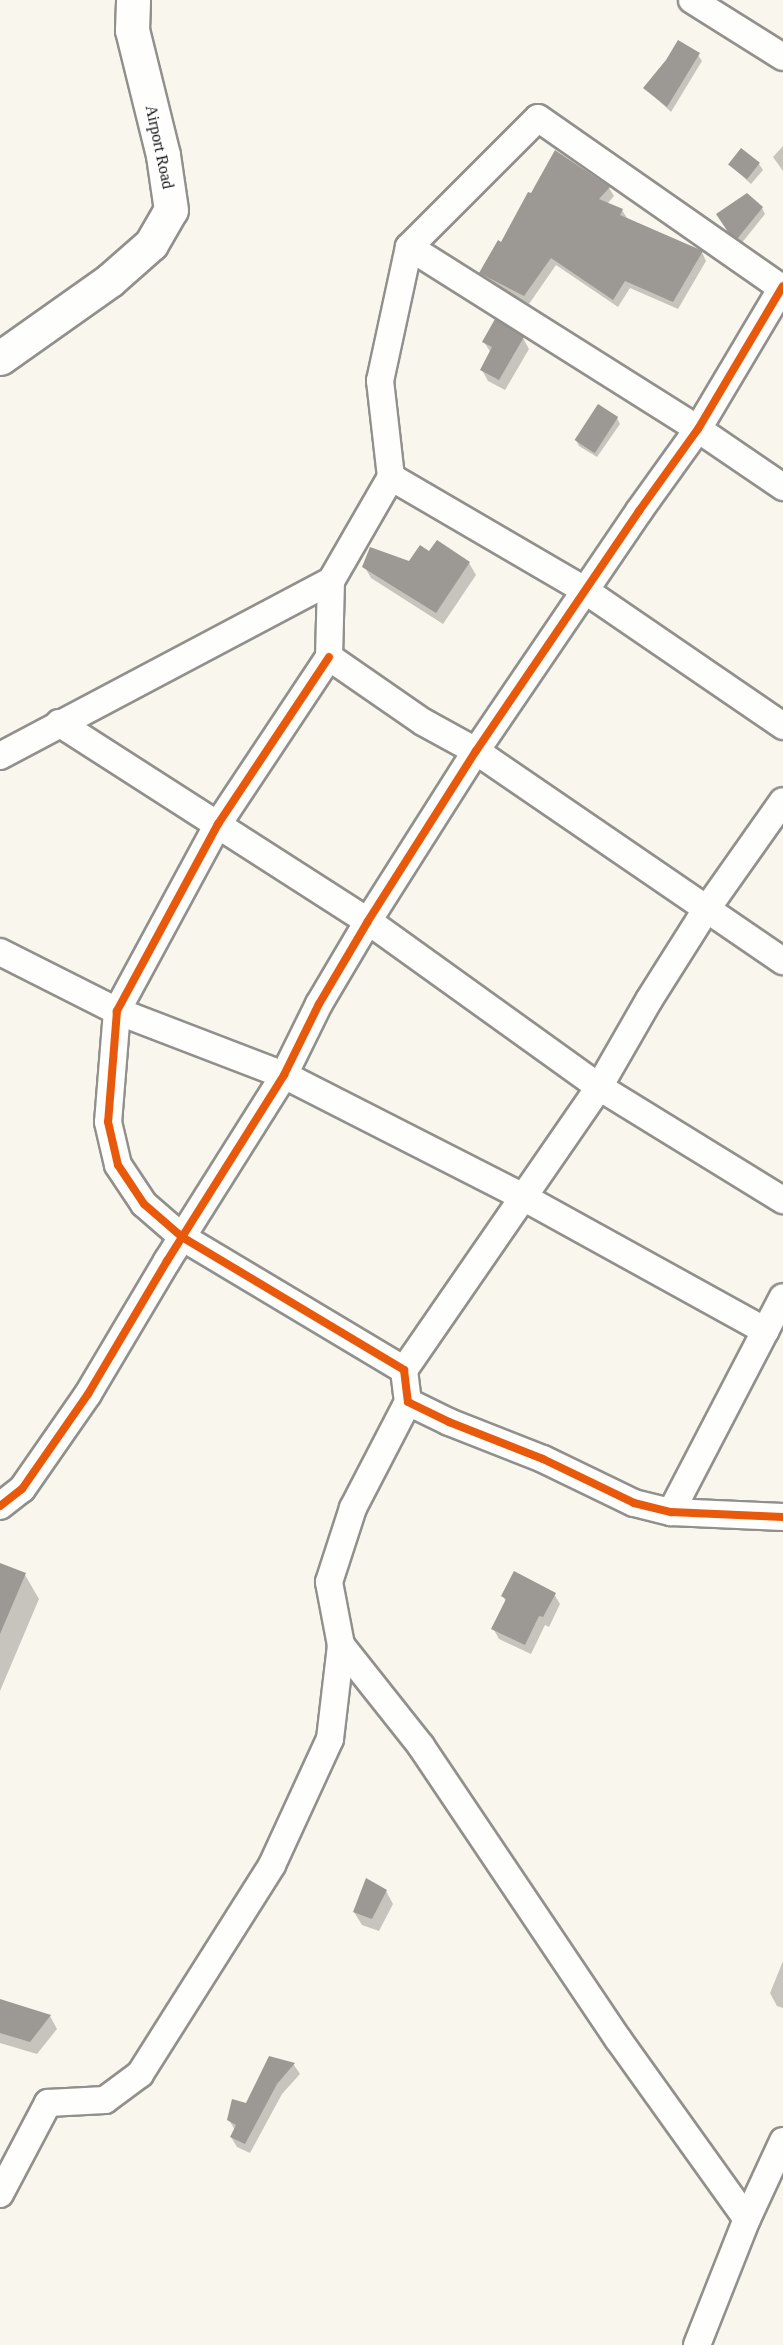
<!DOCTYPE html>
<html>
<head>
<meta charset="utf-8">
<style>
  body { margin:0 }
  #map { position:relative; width:783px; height:2345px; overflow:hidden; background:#f9f6ed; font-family:Georgia,serif }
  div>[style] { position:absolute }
  .shadow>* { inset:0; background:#0003 }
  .building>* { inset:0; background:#9c9893; transform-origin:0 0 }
  .roads { filter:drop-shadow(2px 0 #92908c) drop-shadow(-2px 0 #92908c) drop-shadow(0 2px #92908c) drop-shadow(0 -2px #92908c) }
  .minor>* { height:26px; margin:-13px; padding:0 13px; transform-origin:13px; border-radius:13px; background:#fefefc }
  .tertiary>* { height:33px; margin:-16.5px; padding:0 16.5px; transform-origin:16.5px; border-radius:16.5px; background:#fefefc }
  .cycleway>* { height:8px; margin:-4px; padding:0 4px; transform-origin:4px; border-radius:4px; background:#e8590c }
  span { translate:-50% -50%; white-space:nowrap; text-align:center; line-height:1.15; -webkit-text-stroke:6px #fff; paint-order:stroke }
  .street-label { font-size:16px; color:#0a0a0a }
</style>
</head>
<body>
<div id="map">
  <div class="shadow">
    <i style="clip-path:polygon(698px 55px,702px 61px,671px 112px,645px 88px)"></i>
    <i style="clip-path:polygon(783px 146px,783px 171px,773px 157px)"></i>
    <i style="clip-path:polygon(555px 153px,609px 188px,614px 196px,607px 204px,622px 210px,627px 218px,702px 252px,706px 261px,678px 309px,630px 288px,618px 307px,556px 265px,529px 304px,485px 281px,481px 273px,502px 244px)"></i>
    <i style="clip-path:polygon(759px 164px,763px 170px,751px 184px,730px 165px)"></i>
    <i style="clip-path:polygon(762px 208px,765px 214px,741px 244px,733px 238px,718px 214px)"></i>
    <i style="clip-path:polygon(523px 338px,529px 349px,505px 390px,488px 381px,482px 370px,491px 353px,484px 342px)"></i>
    <i style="clip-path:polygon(617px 418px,620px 424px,597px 457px,579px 446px,576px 440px)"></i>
    <i style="clip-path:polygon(430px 553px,469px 563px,476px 575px,443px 624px,371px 578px,364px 566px,409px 563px)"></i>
    <i style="clip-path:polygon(0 1564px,25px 1575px,39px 1599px,0 1691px)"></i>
    <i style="clip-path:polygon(554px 1594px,560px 1604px,549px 1627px,545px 1625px,531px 1654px,499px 1639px,493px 1628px,506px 1602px,503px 1596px)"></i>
    <i style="clip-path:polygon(386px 1891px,393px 1904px,379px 1931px,362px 1925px,354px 1912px)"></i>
    <i style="clip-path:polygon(783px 1961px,783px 2008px,777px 2006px,770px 1993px)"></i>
    <i style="clip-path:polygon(0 2001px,50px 2016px,57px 2029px,37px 2054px,0 2043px)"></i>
    <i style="clip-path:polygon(269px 2058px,294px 2065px,300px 2074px,282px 2094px,250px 2153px,237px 2147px,231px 2137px,235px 2130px,229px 2120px,247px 2104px)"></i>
  </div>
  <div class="building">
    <i style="clip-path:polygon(678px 40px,700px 53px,667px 107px,643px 88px,666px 60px)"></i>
    <i style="left:741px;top:148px;width:24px;height:21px;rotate:38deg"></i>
    <i style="clip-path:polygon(555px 150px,610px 187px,599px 199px,623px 209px,620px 215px,703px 251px,673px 302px,625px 281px,613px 300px,551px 258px,524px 296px,479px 273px,498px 240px,501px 242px,528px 192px,531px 193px)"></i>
    <i style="clip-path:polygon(747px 193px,763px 207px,737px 239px,728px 232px,716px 214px)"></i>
    <i style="clip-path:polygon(495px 319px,524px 337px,499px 380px,480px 370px,492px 347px,482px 342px)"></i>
    <i style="left:598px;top:404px;width:24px;height:43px;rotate:33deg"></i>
    <i style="clip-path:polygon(437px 540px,470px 562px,436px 613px,362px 567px,370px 547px,409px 561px,420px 545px,429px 551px)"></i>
    <i style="clip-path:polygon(0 1563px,26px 1573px,0 1634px)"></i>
    <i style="clip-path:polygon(514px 1571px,556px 1593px,543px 1617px,539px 1616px,525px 1645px,491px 1629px,506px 1599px,501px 1596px)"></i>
    <i style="clip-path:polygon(366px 1878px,387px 1890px,372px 1919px,353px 1912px)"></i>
    <i style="clip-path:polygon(0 1999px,51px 2015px,30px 2042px,0 2033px)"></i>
    <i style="clip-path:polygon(269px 2056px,295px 2063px,277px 2084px,245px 2144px,230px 2137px,236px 2125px,227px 2120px,232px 2099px,246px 2103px)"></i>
  </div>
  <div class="roads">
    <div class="minor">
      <i style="left:692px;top:0;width:107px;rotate:32.1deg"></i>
      <i style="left:409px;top:247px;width:342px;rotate:32.2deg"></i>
      <i style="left:698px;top:429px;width:103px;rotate:34.3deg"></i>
      <i style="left:391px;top:477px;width:226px;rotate:30.3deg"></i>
      <i style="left:586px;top:591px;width:239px;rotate:34.4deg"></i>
      <i style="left:331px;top:581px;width:76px;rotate:91.5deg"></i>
      <i style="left:329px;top:657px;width:114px;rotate:34.7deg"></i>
      <i style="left:423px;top:722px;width:60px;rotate:28.7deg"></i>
      <i style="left:476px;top:751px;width:372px;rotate:34.4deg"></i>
      <i style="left:329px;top:657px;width:201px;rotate:123.6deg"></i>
      <i style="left:218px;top:824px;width:213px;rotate:118.4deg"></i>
      <i style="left:117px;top:1011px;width:111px;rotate:94.6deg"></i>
      <i style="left:108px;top:1122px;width:44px;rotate:76.9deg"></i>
      <i style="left:118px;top:1165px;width:47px;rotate:56.3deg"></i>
      <i style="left:144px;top:1204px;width:50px;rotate:41deg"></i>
      <i style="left:182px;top:1237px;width:259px;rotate:30.9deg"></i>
      <i style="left:404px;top:1370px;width:32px;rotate:83deg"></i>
      <i style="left:408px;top:1402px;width:46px;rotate:26deg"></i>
      <i style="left:449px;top:1422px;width:101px;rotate:21.5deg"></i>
      <i style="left:543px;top:1459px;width:101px;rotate:25.8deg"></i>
      <i style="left:634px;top:1503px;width:38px;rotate:14deg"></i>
      <i style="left:671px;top:1512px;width:112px;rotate:2.6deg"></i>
      <i style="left:59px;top:723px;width:367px;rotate:32.7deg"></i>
      <i style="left:368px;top:921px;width:284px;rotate:35.7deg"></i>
      <i style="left:599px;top:1087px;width:216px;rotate:31.6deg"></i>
      <i style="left:0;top:756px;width:374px;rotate:-27.9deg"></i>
      <i style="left:331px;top:581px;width:120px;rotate:-60deg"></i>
      <i style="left:391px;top:477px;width:97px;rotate:-96.5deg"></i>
      <i style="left:380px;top:381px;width:137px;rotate:-77.8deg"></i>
      <i style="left:409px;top:247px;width:182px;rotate:-45deg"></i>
      <i style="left:538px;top:118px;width:299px;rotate:34.9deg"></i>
      <i style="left:0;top:952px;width:131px;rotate:26.8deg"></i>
      <i style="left:117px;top:1011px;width:179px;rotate:21deg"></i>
      <i style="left:284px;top:1075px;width:268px;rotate:27deg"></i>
      <i style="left:523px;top:1197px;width:277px;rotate:28.9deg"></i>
      <i style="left:404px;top:1370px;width:344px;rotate:-55.4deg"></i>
      <i style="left:599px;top:1087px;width:100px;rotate:-60.1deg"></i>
      <i style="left:649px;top:1000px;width:107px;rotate:-57.7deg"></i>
      <i style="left:706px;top:910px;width:133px;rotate:-54.8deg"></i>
      <i style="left:0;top:1506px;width:28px;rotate:-38deg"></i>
      <i style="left:22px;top:1489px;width:116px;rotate:-55.2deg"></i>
      <i style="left:88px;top:1394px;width:155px;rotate:-59.3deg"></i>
      <i style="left:167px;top:1261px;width:220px;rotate:-57.8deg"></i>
      <i style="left:284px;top:1075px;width:79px;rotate:-63.8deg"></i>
      <i style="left:319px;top:1004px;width:96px;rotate:-59.4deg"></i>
      <i style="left:368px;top:921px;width:201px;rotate:-57.6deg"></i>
      <i style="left:476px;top:751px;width:290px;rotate:-55.8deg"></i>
      <i style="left:639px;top:511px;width:101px;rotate:-54.3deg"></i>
      <i style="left:698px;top:429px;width:166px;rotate:-59.3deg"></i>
      <i style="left:671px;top:1512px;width:242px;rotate:-62.5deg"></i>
      <i style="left:341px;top:1645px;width:129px;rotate:51.6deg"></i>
      <i style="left:421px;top:1746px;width:353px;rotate:56.1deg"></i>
      <i style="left:618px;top:2039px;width:221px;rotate:54.4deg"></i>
      <i style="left:0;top:2194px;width:103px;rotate:-62.2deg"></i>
      <i style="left:48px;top:2103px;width:57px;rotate:-3deg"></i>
      <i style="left:105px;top:2100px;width:44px;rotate:-36.6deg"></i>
      <i style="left:140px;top:2074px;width:247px;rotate:-57.7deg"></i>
      <i style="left:272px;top:1865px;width:139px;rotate:-65.3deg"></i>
      <i style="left:330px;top:1739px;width:95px;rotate:-83.3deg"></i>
      <i style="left:341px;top:1645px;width:64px;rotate:-100.8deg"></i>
      <i style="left:329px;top:1582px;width:78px;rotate:-72deg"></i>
      <i style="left:353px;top:1508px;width:119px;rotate:-62.6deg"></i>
      <i style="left:697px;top:2345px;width:136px;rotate:-68.4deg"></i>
      <i style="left:747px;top:2219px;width:86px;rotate:-65.2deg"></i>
    </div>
    <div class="tertiary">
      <i style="left:0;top:358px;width:135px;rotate:-35.3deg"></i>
      <i style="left:110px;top:280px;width:55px;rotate:-41.3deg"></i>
      <i style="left:151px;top:244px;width:39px;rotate:-60deg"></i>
      <i style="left:171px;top:210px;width:56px;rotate:-98.3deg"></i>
      <i style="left:163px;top:155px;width:129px;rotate:-103.9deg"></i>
      <i style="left:132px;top:30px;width:30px;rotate:-88deg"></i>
    </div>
  </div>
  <div class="cycleway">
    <i style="left:329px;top:657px;width:201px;rotate:123.6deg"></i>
    <i style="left:218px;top:824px;width:213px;rotate:118.4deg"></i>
    <i style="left:117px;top:1011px;width:111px;rotate:94.6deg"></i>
    <i style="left:108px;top:1122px;width:44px;rotate:76.9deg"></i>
    <i style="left:118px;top:1165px;width:47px;rotate:56.3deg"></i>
    <i style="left:144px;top:1204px;width:50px;rotate:41deg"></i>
    <i style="left:182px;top:1237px;width:259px;rotate:30.9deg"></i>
    <i style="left:404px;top:1370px;width:32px;rotate:83deg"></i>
    <i style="left:408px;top:1402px;width:46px;rotate:26deg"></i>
    <i style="left:449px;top:1422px;width:101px;rotate:21.5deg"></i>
    <i style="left:543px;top:1459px;width:101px;rotate:25.8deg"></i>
    <i style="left:634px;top:1503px;width:38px;rotate:14deg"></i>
    <i style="left:671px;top:1512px;width:112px;rotate:2.6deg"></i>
    <i style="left:0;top:1506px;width:28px;rotate:-38deg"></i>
    <i style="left:22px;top:1489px;width:116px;rotate:-55.2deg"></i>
    <i style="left:88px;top:1394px;width:155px;rotate:-59.3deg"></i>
    <i style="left:167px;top:1261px;width:220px;rotate:-57.8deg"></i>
    <i style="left:284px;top:1075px;width:79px;rotate:-63.8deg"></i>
    <i style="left:319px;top:1004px;width:96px;rotate:-59.4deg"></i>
    <i style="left:368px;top:921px;width:201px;rotate:-57.6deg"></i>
    <i style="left:476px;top:751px;width:290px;rotate:-55.8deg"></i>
    <i style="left:639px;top:511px;width:101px;rotate:-54.3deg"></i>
    <i style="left:698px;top:429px;width:166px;rotate:-59.3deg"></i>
  </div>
  <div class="street-label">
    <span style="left:159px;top:147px;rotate:78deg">Airport Road</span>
  </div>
</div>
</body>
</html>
